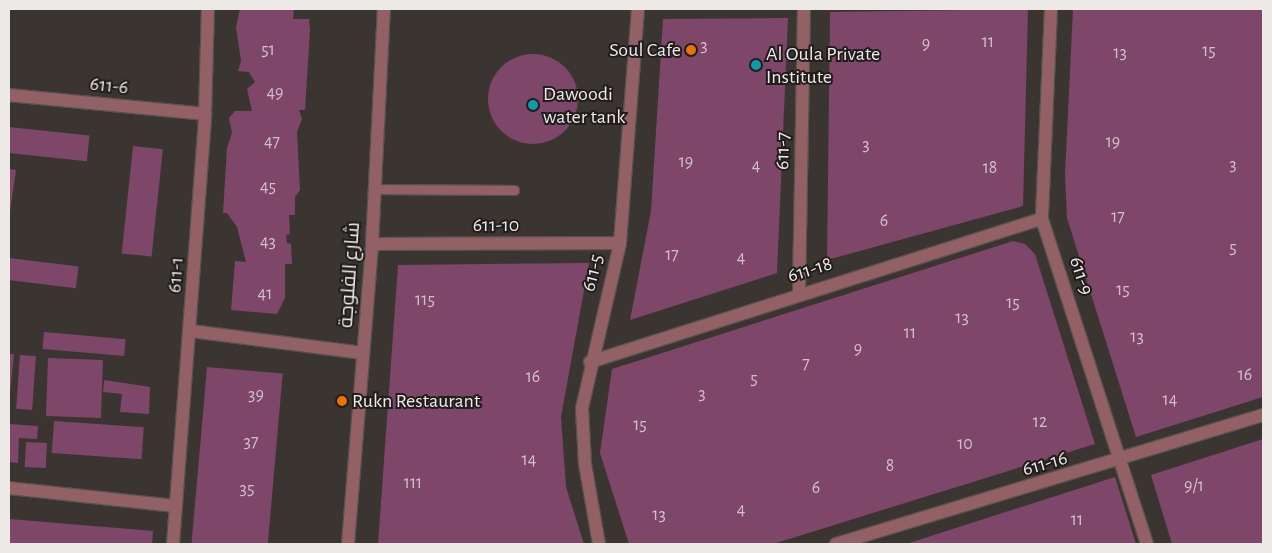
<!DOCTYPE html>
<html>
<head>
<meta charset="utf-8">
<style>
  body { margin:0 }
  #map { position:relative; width:1272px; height:553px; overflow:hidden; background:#3b3532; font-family:"Alegreya Sans",Cairo,sans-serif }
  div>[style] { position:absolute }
  .building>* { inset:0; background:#7e4668; transform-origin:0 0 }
  .round { border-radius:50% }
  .roads { filter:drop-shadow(1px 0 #57524f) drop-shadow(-1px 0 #57524f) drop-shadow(0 1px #57524f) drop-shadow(0 -1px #57524f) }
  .service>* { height:9px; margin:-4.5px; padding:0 4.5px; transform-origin:4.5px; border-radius:4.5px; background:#936066 }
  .minor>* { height:12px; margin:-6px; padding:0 6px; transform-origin:6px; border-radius:6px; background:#936066 }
  .tertiary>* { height:12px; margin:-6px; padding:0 6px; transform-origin:6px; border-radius:6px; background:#936066 }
  .dots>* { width:14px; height:14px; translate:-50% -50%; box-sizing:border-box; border:2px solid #201d1c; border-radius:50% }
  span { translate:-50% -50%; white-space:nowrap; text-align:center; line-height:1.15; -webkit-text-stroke:4px #201d1c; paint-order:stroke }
  .number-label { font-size:18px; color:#d1c0c7 }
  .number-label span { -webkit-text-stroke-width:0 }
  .poi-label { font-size:20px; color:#ede9e7 }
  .right { translate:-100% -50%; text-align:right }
  .left { translate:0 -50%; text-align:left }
  .street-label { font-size:20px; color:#ede9e7 }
  .frame { position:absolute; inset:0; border:10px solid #ede9e7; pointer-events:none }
</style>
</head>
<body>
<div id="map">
  <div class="building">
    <i style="clip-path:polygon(240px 9px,294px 9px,293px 19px,309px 19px,310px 30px,305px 110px,299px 110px,302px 119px,297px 132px,300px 190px,295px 197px,295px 215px,289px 215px,290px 234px,286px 235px,287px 243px,291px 244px,292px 264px,285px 264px,285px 298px,277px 314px,231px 310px,235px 261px,246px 262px,237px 227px,227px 213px,223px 213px,227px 148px,232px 133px,229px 118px,235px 111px,252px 111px,247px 89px,255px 82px,249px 72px,238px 71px,241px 61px,236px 27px)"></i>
    <i style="clip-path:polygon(1028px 9px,1023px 206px,827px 260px,830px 12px)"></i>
    <i style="clip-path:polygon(1073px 9px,1263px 9px,1263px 397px,1136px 437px,1067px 218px,1065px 175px)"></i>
    <i style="clip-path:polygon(788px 18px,777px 273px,630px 320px,651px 211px,663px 19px)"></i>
    <i class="round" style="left:488px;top:54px;width:90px;height:90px"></i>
    <i style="left:9px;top:127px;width:81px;height:26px;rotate:6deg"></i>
    <i style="left:133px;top:146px;width:30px;height:108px;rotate:6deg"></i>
    <i style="clip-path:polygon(9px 169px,16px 170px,10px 212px,9px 212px)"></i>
    <i style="clip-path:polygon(1013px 241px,1025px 244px,1035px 254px,1095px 444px,773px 544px,629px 544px,600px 453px,612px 369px)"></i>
    <i style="left:9px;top:258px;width:70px;height:22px;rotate:7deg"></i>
    <i style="clip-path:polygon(589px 263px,561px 417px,566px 487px,584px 544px,378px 544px,398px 265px)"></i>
    <i style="left:44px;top:332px;width:82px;height:17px;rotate:5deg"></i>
    <i style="clip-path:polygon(9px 354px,14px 354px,10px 393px,9px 393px)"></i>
    <i style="left:20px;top:355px;width:16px;height:54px;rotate:4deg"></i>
    <i style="left:48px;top:358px;width:55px;height:58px;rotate:2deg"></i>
    <i style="left:207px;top:367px;width:76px;height:178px;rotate:5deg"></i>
    <i style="clip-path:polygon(104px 380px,150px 387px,149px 414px,120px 412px,122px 394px,103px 392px)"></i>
    <i style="left:54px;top:421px;width:90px;height:32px;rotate:4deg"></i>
    <i style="clip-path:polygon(9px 424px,38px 426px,37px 439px,19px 438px,18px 463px,9px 462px)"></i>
    <i style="clip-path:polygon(1263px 439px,1263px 544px,1172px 544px,1151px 475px)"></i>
    <i style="left:26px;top:442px;width:21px;height:25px;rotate:3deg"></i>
    <i style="clip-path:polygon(1115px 477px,1136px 544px,906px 544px)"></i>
    <i style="clip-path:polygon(9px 519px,153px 531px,152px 544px,9px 544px)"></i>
  </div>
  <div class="roads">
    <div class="service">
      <i style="left:374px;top:189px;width:140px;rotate:0.4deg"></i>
    </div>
    <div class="minor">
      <i style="left:1051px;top:9px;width:210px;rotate:92.5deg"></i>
      <i style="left:1042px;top:219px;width:342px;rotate:72.1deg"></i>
      <i style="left:9px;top:95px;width:197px;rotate:5.5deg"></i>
      <i style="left:372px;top:244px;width:248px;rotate:-0.2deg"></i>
      <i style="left:799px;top:293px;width:284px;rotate:-89deg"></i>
      <i style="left:191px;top:331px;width:173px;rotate:7.3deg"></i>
      <i style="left:590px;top:362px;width:474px;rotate:-17.6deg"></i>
      <i style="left:9px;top:488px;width:168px;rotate:6.2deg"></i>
      <i style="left:173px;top:544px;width:431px;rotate:-85.7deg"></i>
      <i style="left:205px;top:114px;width:105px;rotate:-88.4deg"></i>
      <i style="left:599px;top:544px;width:81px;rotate:-99.9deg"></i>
      <i style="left:585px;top:464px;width:56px;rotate:-93.1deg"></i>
      <i style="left:582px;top:408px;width:169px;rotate:-77deg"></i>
      <i style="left:620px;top:243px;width:235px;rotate:-85.6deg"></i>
      <i style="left:836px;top:544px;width:446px;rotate:-16.8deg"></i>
    </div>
    <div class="tertiary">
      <i style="left:348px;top:544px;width:301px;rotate:-85.4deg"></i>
      <i style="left:372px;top:244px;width:235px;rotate:-87.1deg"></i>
    </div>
  </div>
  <div class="dots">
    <i style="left:691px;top:50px;background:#e8710a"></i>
    <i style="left:756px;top:65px;background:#0f9aa8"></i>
    <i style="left:533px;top:105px;background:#0f9aa8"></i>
    <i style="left:342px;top:401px;background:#e8710a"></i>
  </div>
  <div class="number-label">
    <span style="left:988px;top:42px">11</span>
    <span style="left:926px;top:44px">9</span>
    <span style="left:704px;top:46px">3</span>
    <span style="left:268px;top:50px">51</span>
    <span style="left:1209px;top:51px">15</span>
    <span style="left:1120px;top:53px">13</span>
    <span style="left:275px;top:93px">49</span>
    <span style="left:272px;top:142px">47</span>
    <span style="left:1113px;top:142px">19</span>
    <span style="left:866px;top:145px">3</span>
    <span style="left:686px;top:162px">19</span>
    <span style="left:1233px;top:165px">3</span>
    <span style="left:756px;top:166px">4</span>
    <span style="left:990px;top:168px">18</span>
    <span style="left:268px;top:187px">45</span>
    <span style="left:1118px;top:217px">17</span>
    <span style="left:884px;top:221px">6</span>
    <span style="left:268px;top:242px">43</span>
    <span style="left:1233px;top:248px">5</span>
    <span style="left:672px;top:255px">17</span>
    <span style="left:741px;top:258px">4</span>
    <span style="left:1123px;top:290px">15</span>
    <span style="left:265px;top:294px">41</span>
    <span style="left:425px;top:300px">115</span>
    <span style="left:1013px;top:303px">15</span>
    <span style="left:962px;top:318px">13</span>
    <span style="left:910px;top:333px">11</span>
    <span style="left:1137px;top:337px">13</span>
    <span style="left:858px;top:349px">9</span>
    <span style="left:806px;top:364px">7</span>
    <span style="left:1245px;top:375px">16</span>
    <span style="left:533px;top:377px">16</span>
    <span style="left:754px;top:379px">5</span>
    <span style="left:702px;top:394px">3</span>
    <span style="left:256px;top:395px">39</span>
    <span style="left:1170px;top:400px">14</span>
    <span style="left:1040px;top:422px">12</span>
    <span style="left:640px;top:425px">15</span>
    <span style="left:251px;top:442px">37</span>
    <span style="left:965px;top:444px">10</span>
    <span style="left:529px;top:460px">14</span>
    <span style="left:890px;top:466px">8</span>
    <span style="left:413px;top:483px">111</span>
    <span style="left:1194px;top:486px">9/1</span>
    <span style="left:816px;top:488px">6</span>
    <span style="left:247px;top:489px">35</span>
    <span style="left:741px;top:510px">4</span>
    <span style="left:659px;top:515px">13</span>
    <span style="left:1077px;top:520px">11</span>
  </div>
  <div class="poi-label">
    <span class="right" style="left:681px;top:50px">Soul Cafe</span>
    <span class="left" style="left:766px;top:66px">Al Oula Private<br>Institute</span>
    <span class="left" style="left:543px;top:106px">Dawoodi<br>water tank</span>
    <span class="left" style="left:352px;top:401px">Rukn Restaurant</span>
  </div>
  <div class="street-label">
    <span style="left:109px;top:86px;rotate:6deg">611-6</span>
    <span style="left:783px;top:151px;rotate:-89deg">611-7</span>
    <span style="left:496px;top:225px">611-10</span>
    <span style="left:810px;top:270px;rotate:-17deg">611-18</span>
    <span style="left:593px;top:273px;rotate:-76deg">611-5</span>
    <span style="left:176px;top:275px;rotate:-86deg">611-1</span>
    <span style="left:350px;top:275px;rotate:-86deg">شارع الفلوجة</span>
    <span style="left:1081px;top:276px;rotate:72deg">611-9</span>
    <span style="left:1045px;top:464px;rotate:-16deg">611-16</span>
  </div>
  <div class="frame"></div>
</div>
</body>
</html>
